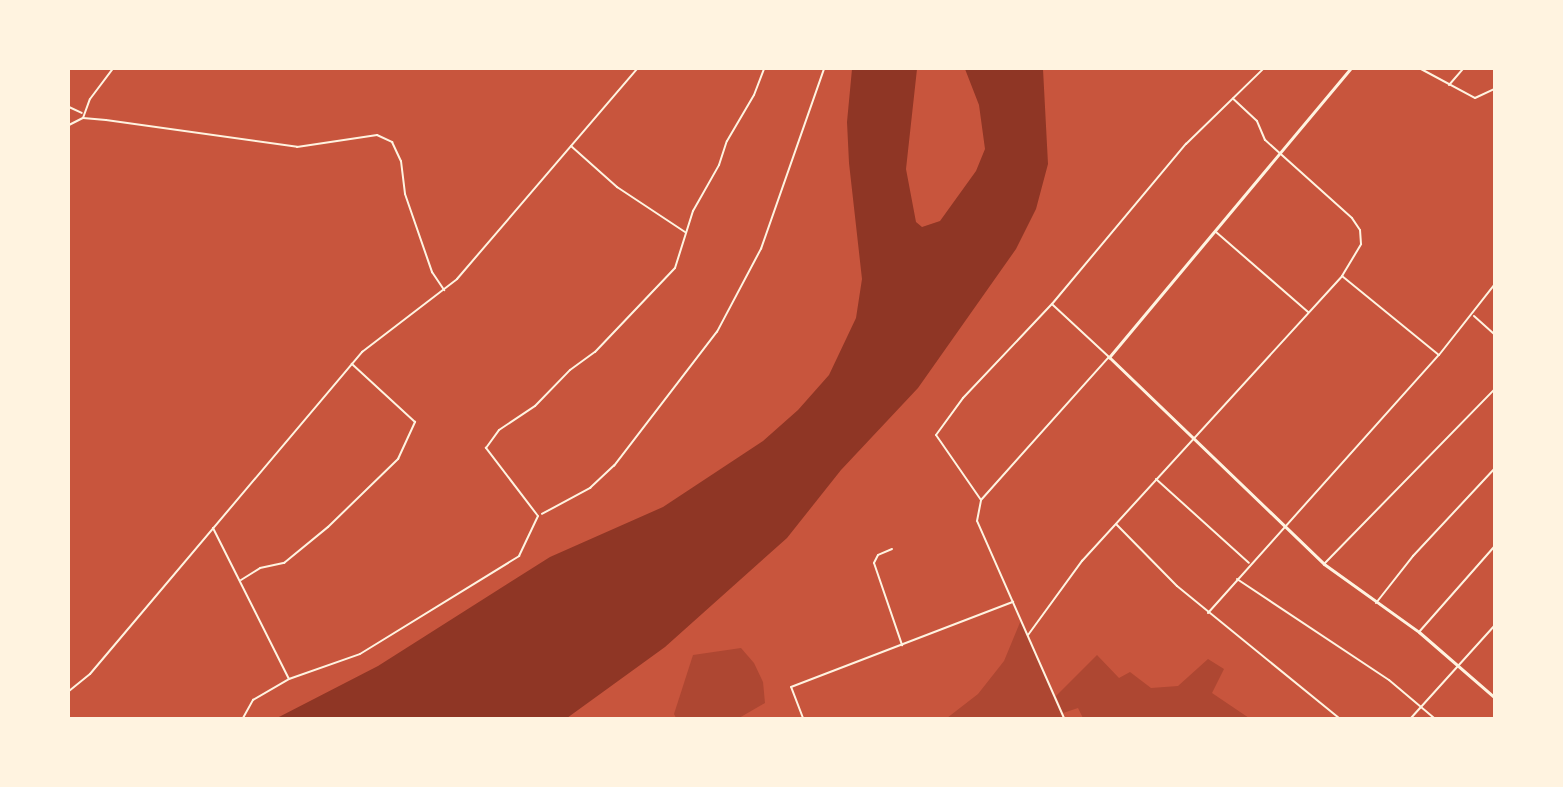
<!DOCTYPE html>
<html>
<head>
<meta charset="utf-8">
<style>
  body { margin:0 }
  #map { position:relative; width:1563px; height:787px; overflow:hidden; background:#c8553d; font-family:Merriweather,serif }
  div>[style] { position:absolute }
  .green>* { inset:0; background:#ae4732 }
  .water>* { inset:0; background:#8f3625 }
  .path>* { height:1.5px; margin:-0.75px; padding:0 0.75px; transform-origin:0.75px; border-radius:0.75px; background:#fff3e0 }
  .minor>* { height:2px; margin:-1px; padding:0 1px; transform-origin:1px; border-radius:1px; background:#fff3e0 }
  .tertiary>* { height:3px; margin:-1.5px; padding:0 1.5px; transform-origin:1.5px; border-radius:1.5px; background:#fff3e0 }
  span { translate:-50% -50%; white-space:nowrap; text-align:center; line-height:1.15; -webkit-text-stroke:6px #fff3e0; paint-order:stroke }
  .frame { position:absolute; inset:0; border:70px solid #fff3e0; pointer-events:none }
</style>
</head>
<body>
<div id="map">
  <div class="green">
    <i style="clip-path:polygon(1021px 620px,1064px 718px,947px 718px,978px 694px,1004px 661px)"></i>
    <i style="clip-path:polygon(741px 648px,754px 663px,763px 682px,765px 703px,739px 718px,676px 718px,674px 714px,693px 655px)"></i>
    <i style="clip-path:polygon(1097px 655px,1119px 678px,1130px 672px,1151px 688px,1178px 686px,1208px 659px,1224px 669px,1212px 693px,1249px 718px,1083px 718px,1078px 708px,1063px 713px,1056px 696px)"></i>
  </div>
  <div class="water">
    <i style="clip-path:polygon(852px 69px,917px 69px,906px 169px,916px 222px,922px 227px,940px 221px,976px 171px,985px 149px,979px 105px,965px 69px,1043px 69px,1048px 164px,1036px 209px,1016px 249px,918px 388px,841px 470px,787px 538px,665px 647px,567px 718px,277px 718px,378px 666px,550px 557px,663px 507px,763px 441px,798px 410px,829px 375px,856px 318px,862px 279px,849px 163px,847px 122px)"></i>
  </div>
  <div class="path">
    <i style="left:542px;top:514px;width:55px;rotate:-28.4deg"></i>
    <i style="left:590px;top:488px;width:33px;rotate:-43deg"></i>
    <i style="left:614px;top:466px;width:169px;rotate:-52.5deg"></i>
    <i style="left:717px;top:332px;width:94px;rotate:-62.1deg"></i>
    <i style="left:761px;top:249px;width:191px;rotate:-70.7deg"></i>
  </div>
  <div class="minor">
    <i style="left:1421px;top:69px;width:61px;rotate:28.2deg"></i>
    <i style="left:1475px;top:98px;width:21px;rotate:-25deg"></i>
    <i style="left:1449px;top:85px;width:21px;rotate:-49deg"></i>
    <i style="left:69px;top:107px;width:14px;rotate:25deg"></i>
    <i style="left:83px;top:118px;width:20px;rotate:-70deg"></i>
    <i style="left:90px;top:99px;width:38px;rotate:-53deg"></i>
    <i style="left:69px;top:125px;width:16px;rotate:-27deg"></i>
    <i style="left:83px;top:118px;width:23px;rotate:5deg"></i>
    <i style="left:106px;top:120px;width:193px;rotate:8deg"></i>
    <i style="left:297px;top:147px;width:81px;rotate:-8.5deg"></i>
    <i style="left:377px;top:135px;width:17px;rotate:25deg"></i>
    <i style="left:392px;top:142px;width:21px;rotate:65deg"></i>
    <i style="left:401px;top:161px;width:33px;rotate:83deg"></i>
    <i style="left:405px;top:194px;width:83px;rotate:70.9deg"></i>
    <i style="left:432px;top:272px;width:22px;rotate:56deg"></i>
    <i style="left:571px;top:146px;width:62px;rotate:41.7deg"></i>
    <i style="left:617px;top:187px;width:82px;rotate:33.5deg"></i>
    <i style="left:1216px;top:232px;width:122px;rotate:41deg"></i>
    <i style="left:1342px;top:276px;width:125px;rotate:39.2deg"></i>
    <i style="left:1474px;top:316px;width:27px;rotate:42deg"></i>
    <i style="left:1156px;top:479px;width:125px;rotate:42.1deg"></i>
    <i style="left:981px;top:500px;width:192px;rotate:-48.2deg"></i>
    <i style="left:1109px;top:357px;width:78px;rotate:-137.1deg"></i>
    <i style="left:1116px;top:524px;width:87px;rotate:45.5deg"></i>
    <i style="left:1177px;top:586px;width:209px;rotate:39.2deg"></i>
    <i style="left:213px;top:528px;width:169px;rotate:63.3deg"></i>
    <i style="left:892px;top:549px;width:15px;rotate:157deg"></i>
    <i style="left:878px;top:555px;width:9px;rotate:117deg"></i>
    <i style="left:874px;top:563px;width:87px;rotate:71.1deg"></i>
    <i style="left:1324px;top:564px;width:243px;rotate:-45.7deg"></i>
    <i style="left:1237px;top:579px;width:182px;rotate:33.6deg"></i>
    <i style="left:1389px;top:680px;width:59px;rotate:40.2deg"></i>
    <i style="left:241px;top:580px;width:22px;rotate:-32deg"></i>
    <i style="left:260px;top:568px;width:25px;rotate:-12deg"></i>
    <i style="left:284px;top:563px;width:57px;rotate:-39.3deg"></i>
    <i style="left:328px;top:527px;width:98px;rotate:-44.2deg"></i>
    <i style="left:398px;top:459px;width:41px;rotate:-65.3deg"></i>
    <i style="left:415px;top:422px;width:86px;rotate:-137.4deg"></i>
    <i style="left:1376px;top:603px;width:60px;rotate:-51.8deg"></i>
    <i style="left:1413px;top:556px;width:119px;rotate:-47deg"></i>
    <i style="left:1208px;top:613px;width:346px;rotate:-48.2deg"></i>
    <i style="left:1439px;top:355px;width:89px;rotate:-51.8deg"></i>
    <i style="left:1419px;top:632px;width:113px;rotate:-48.6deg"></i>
    <i style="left:1028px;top:635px;width:92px;rotate:-53.9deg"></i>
    <i style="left:1082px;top:561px;width:386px;rotate:-47.6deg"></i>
    <i style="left:1342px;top:276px;width:37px;rotate:-59deg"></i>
    <i style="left:1361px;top:244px;width:14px;rotate:-94deg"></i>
    <i style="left:1360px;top:230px;width:14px;rotate:-124deg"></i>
    <i style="left:1352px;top:218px;width:117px;rotate:-138.1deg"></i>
    <i style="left:1265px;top:140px;width:21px;rotate:-113deg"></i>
    <i style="left:1257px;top:121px;width:33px;rotate:-137deg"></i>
    <i style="left:69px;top:691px;width:27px;rotate:-39deg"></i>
    <i style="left:90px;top:674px;width:422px;rotate:-49.8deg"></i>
    <i style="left:362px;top:352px;width:120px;rotate:-37.5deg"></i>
    <i style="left:457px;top:279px;width:277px;rotate:-49.4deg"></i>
    <i style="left:243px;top:718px;width:21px;rotate:-61deg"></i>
    <i style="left:253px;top:700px;width:42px;rotate:-30.3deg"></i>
    <i style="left:289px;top:679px;width:75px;rotate:-19.4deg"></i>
    <i style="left:360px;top:654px;width:187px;rotate:-31.6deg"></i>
    <i style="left:519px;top:556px;width:44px;rotate:-64.6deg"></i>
    <i style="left:538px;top:516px;width:86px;rotate:-127.4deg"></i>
    <i style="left:486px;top:448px;width:22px;rotate:-54deg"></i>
    <i style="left:499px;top:430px;width:43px;rotate:-33.7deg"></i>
    <i style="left:535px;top:406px;width:50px;rotate:-45.8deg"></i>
    <i style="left:570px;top:370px;width:31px;rotate:-36deg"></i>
    <i style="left:595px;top:352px;width:116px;rotate:-46.4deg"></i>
    <i style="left:675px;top:268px;width:60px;rotate:-72.5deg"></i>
    <i style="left:693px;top:211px;width:53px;rotate:-60.5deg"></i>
    <i style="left:719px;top:165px;width:25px;rotate:-72deg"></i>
    <i style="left:727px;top:141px;width:53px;rotate:-59.6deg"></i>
    <i style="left:754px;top:95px;width:28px;rotate:-69deg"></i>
    <i style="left:803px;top:718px;width:33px;rotate:-111deg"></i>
    <i style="left:791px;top:687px;width:238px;rotate:-21deg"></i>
    <i style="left:1064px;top:718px;width:215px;rotate:-113.8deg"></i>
    <i style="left:977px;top:521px;width:21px;rotate:-79deg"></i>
    <i style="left:981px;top:500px;width:79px;rotate:-124.7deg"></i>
    <i style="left:936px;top:435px;width:46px;rotate:-53.9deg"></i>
    <i style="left:963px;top:398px;width:129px;rotate:-46.6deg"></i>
    <i style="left:1052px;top:304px;width:209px;rotate:-50.1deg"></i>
    <i style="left:1186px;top:144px;width:107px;rotate:-44.2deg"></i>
    <i style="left:1411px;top:718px;width:124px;rotate:-47.9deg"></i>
  </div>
  <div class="tertiary">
    <i style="left:1350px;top:69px;width:376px;rotate:129.9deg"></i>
    <i style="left:1109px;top:357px;width:298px;rotate:43.9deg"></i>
    <i style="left:1324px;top:564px;width:117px;rotate:35.6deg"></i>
    <i style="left:1419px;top:632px;width:99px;rotate:40.9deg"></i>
  </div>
  <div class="frame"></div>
</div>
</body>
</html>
